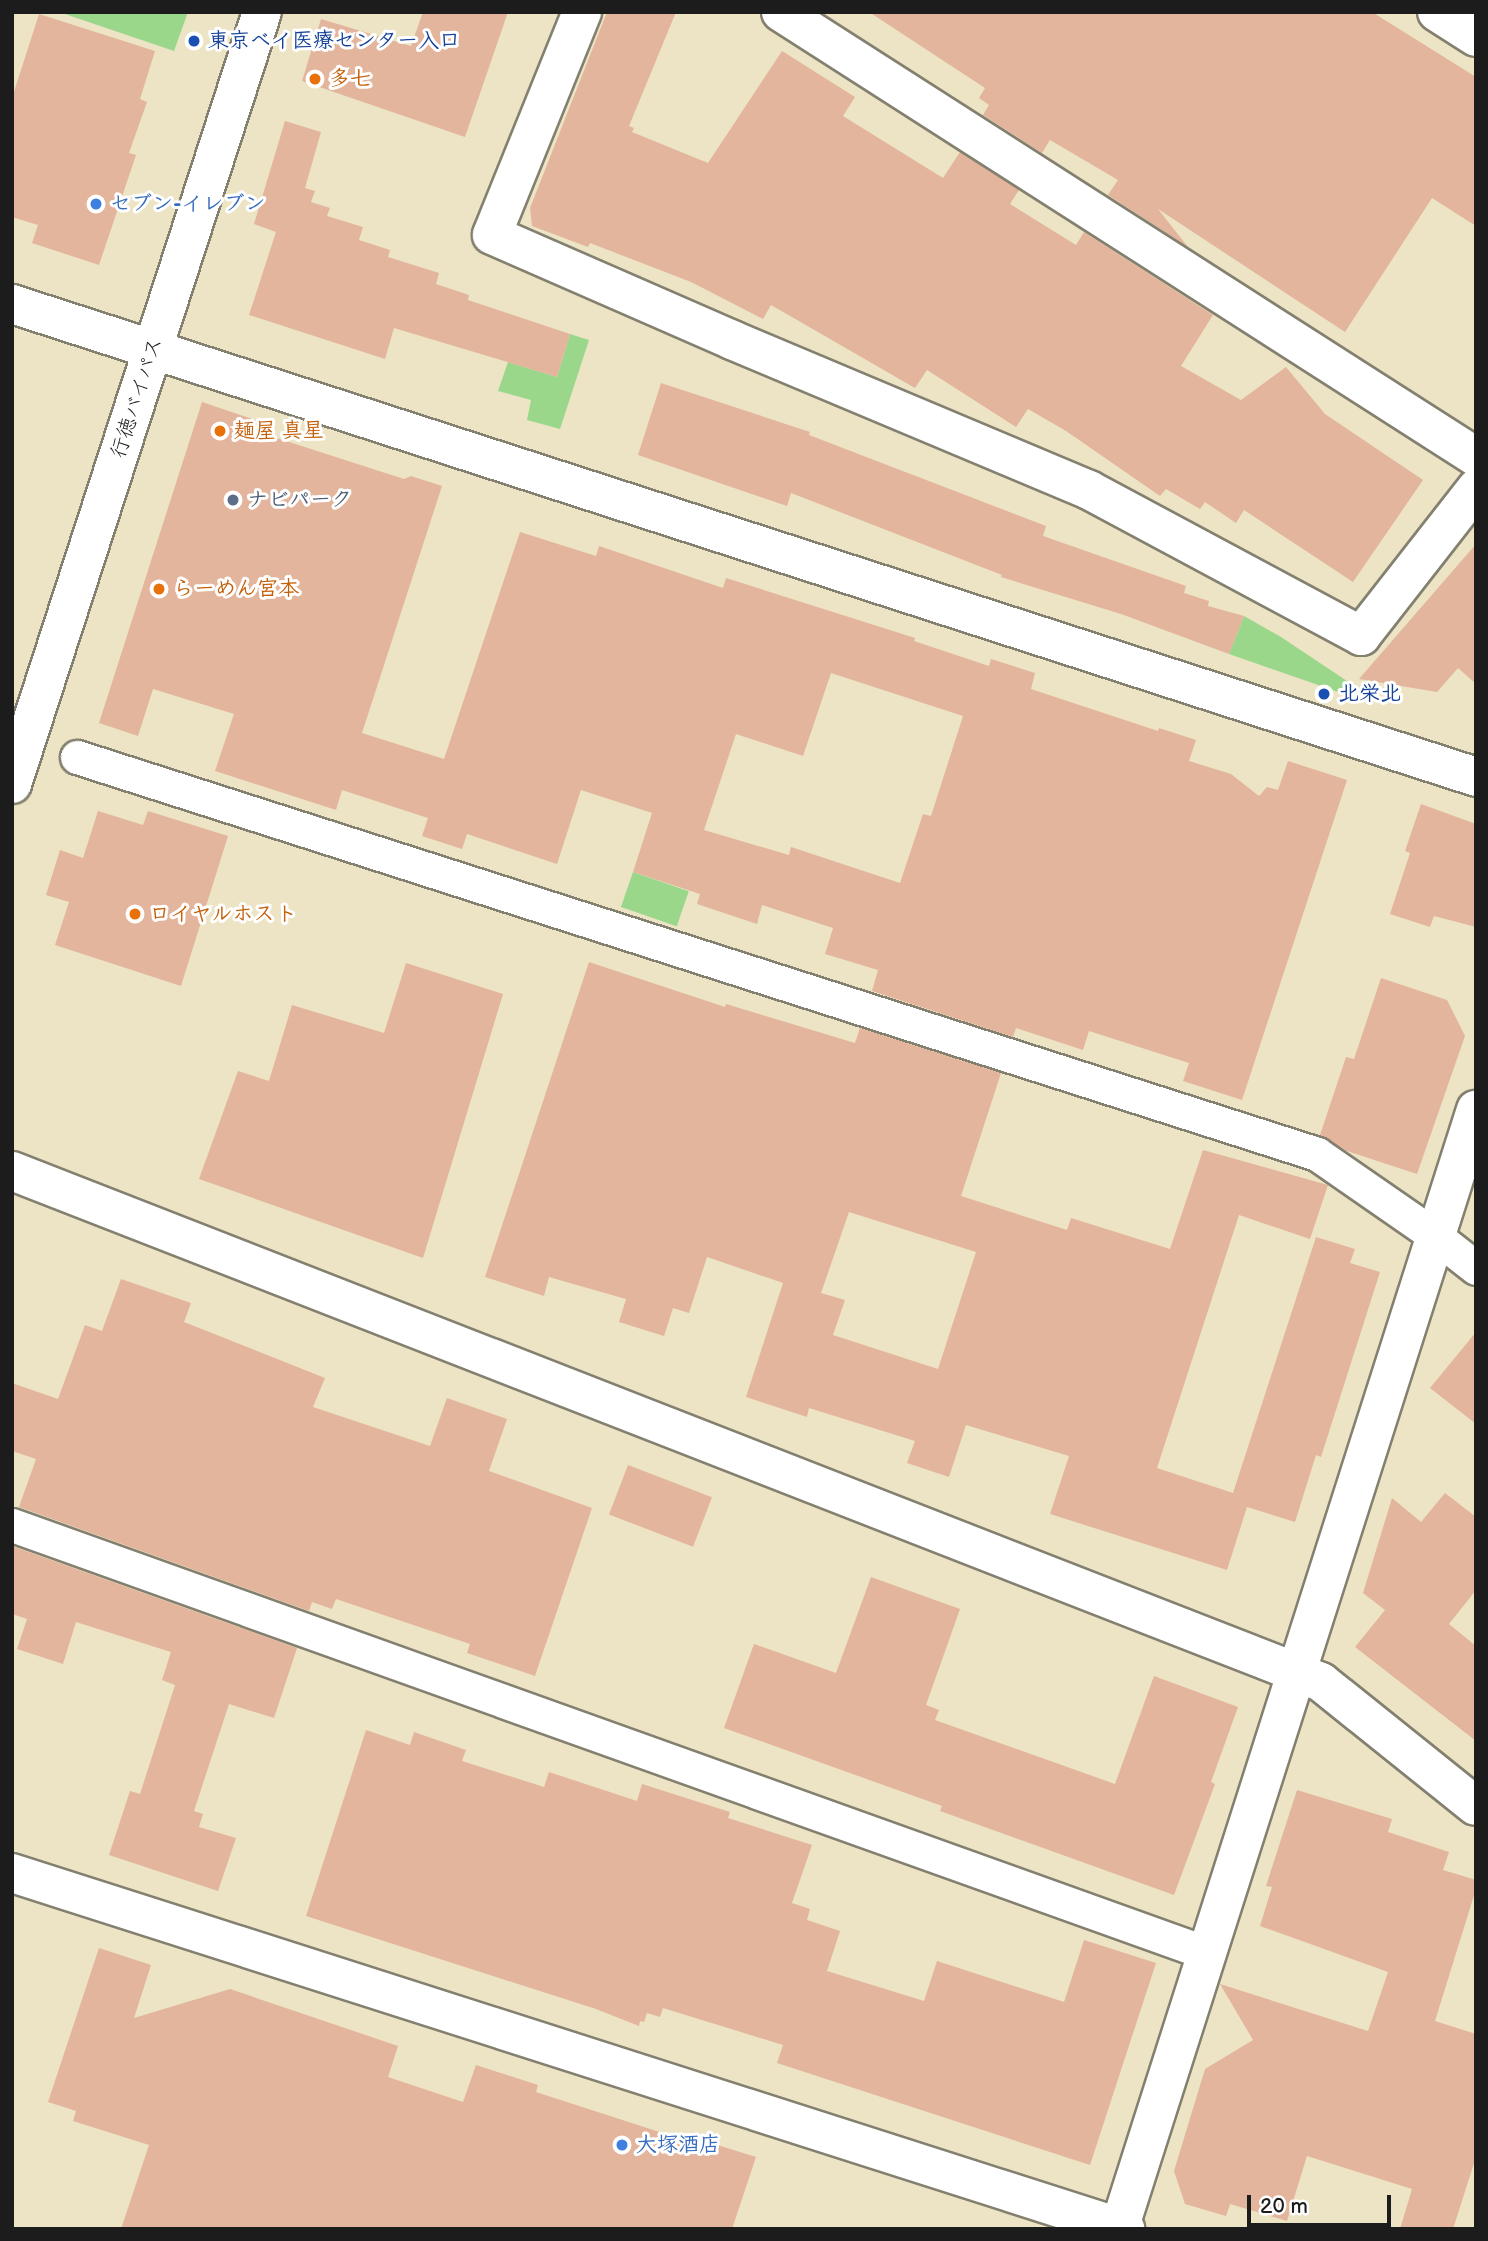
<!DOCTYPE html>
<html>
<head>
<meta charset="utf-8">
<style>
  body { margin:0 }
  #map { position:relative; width:1488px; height:2241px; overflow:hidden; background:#ece4c4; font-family:"Balsamiq Sans","Klee One",sans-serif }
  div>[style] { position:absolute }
  .green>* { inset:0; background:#9bd78b; transform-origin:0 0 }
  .building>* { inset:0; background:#e3b59d; transform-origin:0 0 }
  .roads { filter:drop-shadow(2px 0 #848070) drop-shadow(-2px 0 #848070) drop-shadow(0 2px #848070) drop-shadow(0 -2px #848070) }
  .pedestrian>* { height:33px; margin:-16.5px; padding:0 16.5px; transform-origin:16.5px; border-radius:16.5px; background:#fff }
  .minor>* { height:38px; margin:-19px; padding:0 19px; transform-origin:19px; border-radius:19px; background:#fff }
  .tertiary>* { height:38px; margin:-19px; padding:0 19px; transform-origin:19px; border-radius:19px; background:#fff }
  .primary>* { height:38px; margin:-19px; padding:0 19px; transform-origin:19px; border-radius:19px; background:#fff }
  .dots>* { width:19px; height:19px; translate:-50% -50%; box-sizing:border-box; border:4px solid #fff; border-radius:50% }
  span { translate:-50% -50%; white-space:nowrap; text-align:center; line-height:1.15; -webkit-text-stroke:6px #fff; paint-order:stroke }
  .transit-label { font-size:21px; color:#164399; font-weight:700 }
  .left { translate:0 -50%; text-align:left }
  .food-label { font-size:21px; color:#c56008; font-weight:700 }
  .shop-label { font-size:21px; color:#366cbe; font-weight:700 }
  .street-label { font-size:21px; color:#1c1c1c }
  .service-label { font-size:21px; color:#4e5e75; font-weight:700 }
  .frame { position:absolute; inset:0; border:14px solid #1c1c1c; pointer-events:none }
  .scale { position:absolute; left:1247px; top:2195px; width:144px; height:32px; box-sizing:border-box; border:4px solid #1c1c1c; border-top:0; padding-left:9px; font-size:21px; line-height:24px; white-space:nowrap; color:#1c1c1c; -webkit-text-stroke:5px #fff; paint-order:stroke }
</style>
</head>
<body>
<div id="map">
  <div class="green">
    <i style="clip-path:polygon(59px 12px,188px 12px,174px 51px)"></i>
    <i style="clip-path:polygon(570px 334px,589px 340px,560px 429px,527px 420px,531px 400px,498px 391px,508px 362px,557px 377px)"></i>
    <i style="clip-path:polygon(1244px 616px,1281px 637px,1350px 683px,1341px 693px,1229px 654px)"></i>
    <i style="left:633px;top:872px;width:59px;height:37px;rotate:19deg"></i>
  </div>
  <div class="building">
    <i style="clip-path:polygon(423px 12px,508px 12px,465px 137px,302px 81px,321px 19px,411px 46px)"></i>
    <i style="clip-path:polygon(607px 12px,676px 12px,629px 126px,634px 128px,632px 132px,708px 163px,782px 51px,855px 97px,843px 116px,943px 178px,960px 152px,1019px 190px,1010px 204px,1076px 245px,1084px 232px,1213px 315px,1181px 366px,1241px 400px,1286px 367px,1325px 414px,1423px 480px,1353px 582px,1244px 510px,1236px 523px,1205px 502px,1200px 509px,1166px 489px,1160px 496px,1066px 431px,1028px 409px,1016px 427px,927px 370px,915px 388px,771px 305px,763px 319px,691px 282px,590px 243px,588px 247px,532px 226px,530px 208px)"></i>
    <i style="clip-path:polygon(869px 12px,1372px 12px,1476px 77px,1476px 226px,1432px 198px,1345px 332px,1158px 209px,1188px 247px,1108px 195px,1118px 180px,1050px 140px,1042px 153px,983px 115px,989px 105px,979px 98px,985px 88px)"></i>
    <i style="clip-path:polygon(39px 14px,155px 51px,140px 99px,147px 102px,129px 153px,136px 155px,99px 265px,32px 243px,38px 225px,12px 217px,12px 98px)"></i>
    <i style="clip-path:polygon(285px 121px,321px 132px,305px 188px,315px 191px,311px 202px,330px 208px,327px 216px,363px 227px,359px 240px,390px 250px,388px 257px,439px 273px,436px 284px,469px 295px,468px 300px,570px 334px,557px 377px,394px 328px,385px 359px,249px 315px,276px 232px,254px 224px)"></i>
    <i style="clip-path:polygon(661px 383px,810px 432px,809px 435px,1046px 526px,1043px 536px,1186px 586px,1184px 593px,1209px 601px,1208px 606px,1244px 616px,1229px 654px,1121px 614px,1001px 577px,1002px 575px,791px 493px,787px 506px,638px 455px)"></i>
    <i style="clip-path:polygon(evenodd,202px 402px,258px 421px,255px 431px,404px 479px,411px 476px,442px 486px,362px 733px,444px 759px,520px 532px,596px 556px,599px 546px,723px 588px,726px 578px,915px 638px,914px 641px,989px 666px,991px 659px,1035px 673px,1031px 689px,1158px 731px,1159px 728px,1196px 740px,1189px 761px,1231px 774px,1259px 796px,1267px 787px,1278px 790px,1288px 761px,1347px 780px,1242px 1100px,1183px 1081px,1189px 1063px,1089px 1031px,1083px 1050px,1016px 1028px,1013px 1037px,872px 991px,878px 970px,825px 954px,833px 928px,762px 905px,757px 924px,697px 904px,700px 894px,633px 872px,652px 813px,581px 790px,557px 864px,467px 834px,462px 849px,422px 836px,428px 818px,342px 790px,336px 810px,215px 771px,234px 714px,153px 689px,138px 736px,99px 723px,202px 402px,831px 673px,963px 716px,931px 816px,923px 814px,900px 883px,791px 847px,789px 855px,704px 830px,736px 734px,803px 756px,831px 673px)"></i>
    <i style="clip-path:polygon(1476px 544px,1476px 684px,1458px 668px,1437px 692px,1359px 679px)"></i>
    <i style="clip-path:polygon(1421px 804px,1476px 824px,1476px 927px,1434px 916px,1430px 927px,1390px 914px,1410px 853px,1405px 851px)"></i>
    <i style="clip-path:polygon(98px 811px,143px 825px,148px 811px,228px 836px,181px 986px,55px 945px,69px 902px,46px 895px,60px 850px,83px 858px)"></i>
    <i style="clip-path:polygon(evenodd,589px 962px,725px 1007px,726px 1004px,855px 1043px,860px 1028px,1001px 1073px,961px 1196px,1067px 1230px,1071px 1218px,1170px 1249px,1203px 1150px,1328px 1185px,1310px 1239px,1239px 1215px,1157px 1468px,1233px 1493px,1316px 1237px,1355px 1249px,1350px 1263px,1380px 1272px,1321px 1457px,1316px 1455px,1295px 1522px,1247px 1507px,1227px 1570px,1050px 1514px,1069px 1456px,966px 1425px,949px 1477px,907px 1463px,915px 1441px,809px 1408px,807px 1417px,746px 1397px,783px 1283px,707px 1257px,689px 1313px,673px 1308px,664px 1336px,619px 1322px,626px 1299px,549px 1277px,544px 1296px,485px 1277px,589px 962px,849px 1212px,976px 1252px,938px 1369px,833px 1335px,845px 1300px,821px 1293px,849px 1212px)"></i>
    <i style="clip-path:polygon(406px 963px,503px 994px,423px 1258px,199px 1179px,238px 1071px,269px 1081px,292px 1005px,384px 1033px)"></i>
    <i style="clip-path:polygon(1381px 978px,1447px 1000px,1465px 1036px,1417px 1174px,1347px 1151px,1320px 1135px,1346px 1057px,1354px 1059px)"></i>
    <i style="clip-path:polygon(121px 1279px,191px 1303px,184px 1322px,325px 1378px,313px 1407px,430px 1446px,447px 1398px,507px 1419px,489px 1471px,592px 1508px,535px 1676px,467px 1653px,470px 1644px,336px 1599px,332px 1609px,312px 1602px,309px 1611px,19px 1507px,36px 1459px,12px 1451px,12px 1383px,58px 1399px,85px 1325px,102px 1331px)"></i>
    <i style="clip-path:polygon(1476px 1332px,1476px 1424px,1430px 1388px)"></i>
    <i style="left:628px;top:1465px;width:90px;height:53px;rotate:21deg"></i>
    <i style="clip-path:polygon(1445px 1493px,1476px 1517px,1476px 1590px,1449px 1624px,1476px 1646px,1476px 1741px,1355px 1647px,1385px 1610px,1363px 1593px,1392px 1498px,1421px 1522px)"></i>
    <i style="clip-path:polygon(12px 1546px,297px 1648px,274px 1718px,229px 1704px,194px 1811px,203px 1814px,199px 1827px,236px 1838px,218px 1891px,109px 1855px,130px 1791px,140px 1794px,175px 1685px,162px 1680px,171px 1652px,76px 1622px,63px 1664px,17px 1649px,27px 1619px,12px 1614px)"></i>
    <i style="clip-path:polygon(871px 1577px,960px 1609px,926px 1705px,939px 1710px,935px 1720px,1115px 1784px,1154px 1676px,1238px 1707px,1211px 1782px,1215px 1784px,1174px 1895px,940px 1811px,942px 1806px,724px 1728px,754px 1644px,836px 1673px)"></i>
    <i style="clip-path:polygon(366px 1730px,410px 1745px,414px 1732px,466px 1750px,462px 1761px,544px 1787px,549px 1772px,637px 1801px,642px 1784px,730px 1812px,728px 1818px,812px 1845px,792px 1903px,810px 1909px,807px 1920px,840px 1931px,827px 1971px,924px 2001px,937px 1961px,1064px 2002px,1084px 1940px,1156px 1963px,1090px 2165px,777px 2063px,783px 2045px,663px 2008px,660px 2017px,647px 2013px,644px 2022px,640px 2021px,639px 2026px,596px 2009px,306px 1916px)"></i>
    <i style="clip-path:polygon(1297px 1790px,1392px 1819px,1388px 1832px,1449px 1852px,1443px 1870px,1476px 1880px,1476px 1889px,1435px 2021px,1476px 2034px,1476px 2157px,1453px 2229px,1400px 2229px,1412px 2189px,1307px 2156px,1287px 2221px,1230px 2204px,1226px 2216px,1185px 2204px,1174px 2171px,1205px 2069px,1253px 2040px,1220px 1984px,1368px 2031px,1388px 1972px,1260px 1926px,1272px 1887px,1266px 1886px)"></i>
    <i style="clip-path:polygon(99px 1948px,151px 1965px,134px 2018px,230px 1989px,398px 2046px,388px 2077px,463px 2102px,476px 2065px,538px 2085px,536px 2092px,681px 2139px,682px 2134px,756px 2157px,732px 2229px,121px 2229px,149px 2145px,73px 2121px,76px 2111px,48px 2102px)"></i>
  </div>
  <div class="roads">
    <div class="pedestrian">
      <i style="left:77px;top:757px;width:1302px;rotate:17.75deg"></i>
      <i style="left:1317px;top:1154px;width:142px;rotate:34.7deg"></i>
      <i style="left:1434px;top:1235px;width:53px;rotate:38.2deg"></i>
      <i style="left:12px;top:1525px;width:1269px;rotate:19.71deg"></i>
    </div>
    <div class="minor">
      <i style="left:582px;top:12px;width:240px;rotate:112deg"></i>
      <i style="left:492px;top:235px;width:262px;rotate:23.6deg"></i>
      <i style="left:732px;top:340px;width:387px;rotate:22.8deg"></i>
      <i style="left:1089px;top:490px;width:309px;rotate:28.2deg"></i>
      <i style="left:1361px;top:636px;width:187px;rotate:-52deg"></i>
      <i style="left:781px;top:12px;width:825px;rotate:32.63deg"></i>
      <i style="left:1437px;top:12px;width:46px;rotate:32.7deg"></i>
      <i style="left:12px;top:1171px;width:1405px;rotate:21.32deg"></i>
      <i style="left:1321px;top:1682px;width:198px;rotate:38.7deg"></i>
      <i style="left:12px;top:1873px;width:1169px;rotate:17.74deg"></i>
      <i style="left:1119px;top:2229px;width:1175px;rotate:-72.31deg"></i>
    </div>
    <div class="tertiary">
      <i style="left:12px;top:304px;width:1539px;rotate:17.9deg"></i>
    </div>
    <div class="primary">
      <i style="left:12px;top:784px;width:811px;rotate:-72.06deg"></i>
    </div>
  </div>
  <div class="dots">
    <i style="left:194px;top:41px;background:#1a4fb4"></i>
    <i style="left:315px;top:79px;background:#e8710a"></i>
    <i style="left:96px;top:204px;background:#3f7fe0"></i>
    <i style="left:220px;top:431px;background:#e8710a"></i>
    <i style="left:233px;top:500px;background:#5c6f8a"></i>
    <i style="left:159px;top:589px;background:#e8710a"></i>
    <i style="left:1324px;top:694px;background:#1a4fb4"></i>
    <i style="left:135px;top:914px;background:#e8710a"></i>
    <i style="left:622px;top:2145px;background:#3f7fe0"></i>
  </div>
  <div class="transit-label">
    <span class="left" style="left:208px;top:41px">東京ベイ医療センター入口</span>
    <span class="left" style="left:1338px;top:694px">北栄北</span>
  </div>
  <div class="food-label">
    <span class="left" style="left:329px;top:79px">多七</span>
    <span class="left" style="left:234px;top:431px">麺屋 真星</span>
    <span class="left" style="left:173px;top:589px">らーめん宮本</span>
    <span class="left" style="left:149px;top:914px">ロイヤルホスト</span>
  </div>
  <div class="shop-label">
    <span class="left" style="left:110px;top:204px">セブン-イレブン</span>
    <span class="left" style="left:636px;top:2145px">大塚酒店</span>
  </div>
  <div class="street-label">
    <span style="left:137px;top:398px;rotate:-72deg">行徳バイパス</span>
  </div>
  <div class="service-label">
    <span class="left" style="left:247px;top:500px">ナビパーク</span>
  </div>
  <div class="frame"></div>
  <div class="scale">20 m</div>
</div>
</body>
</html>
